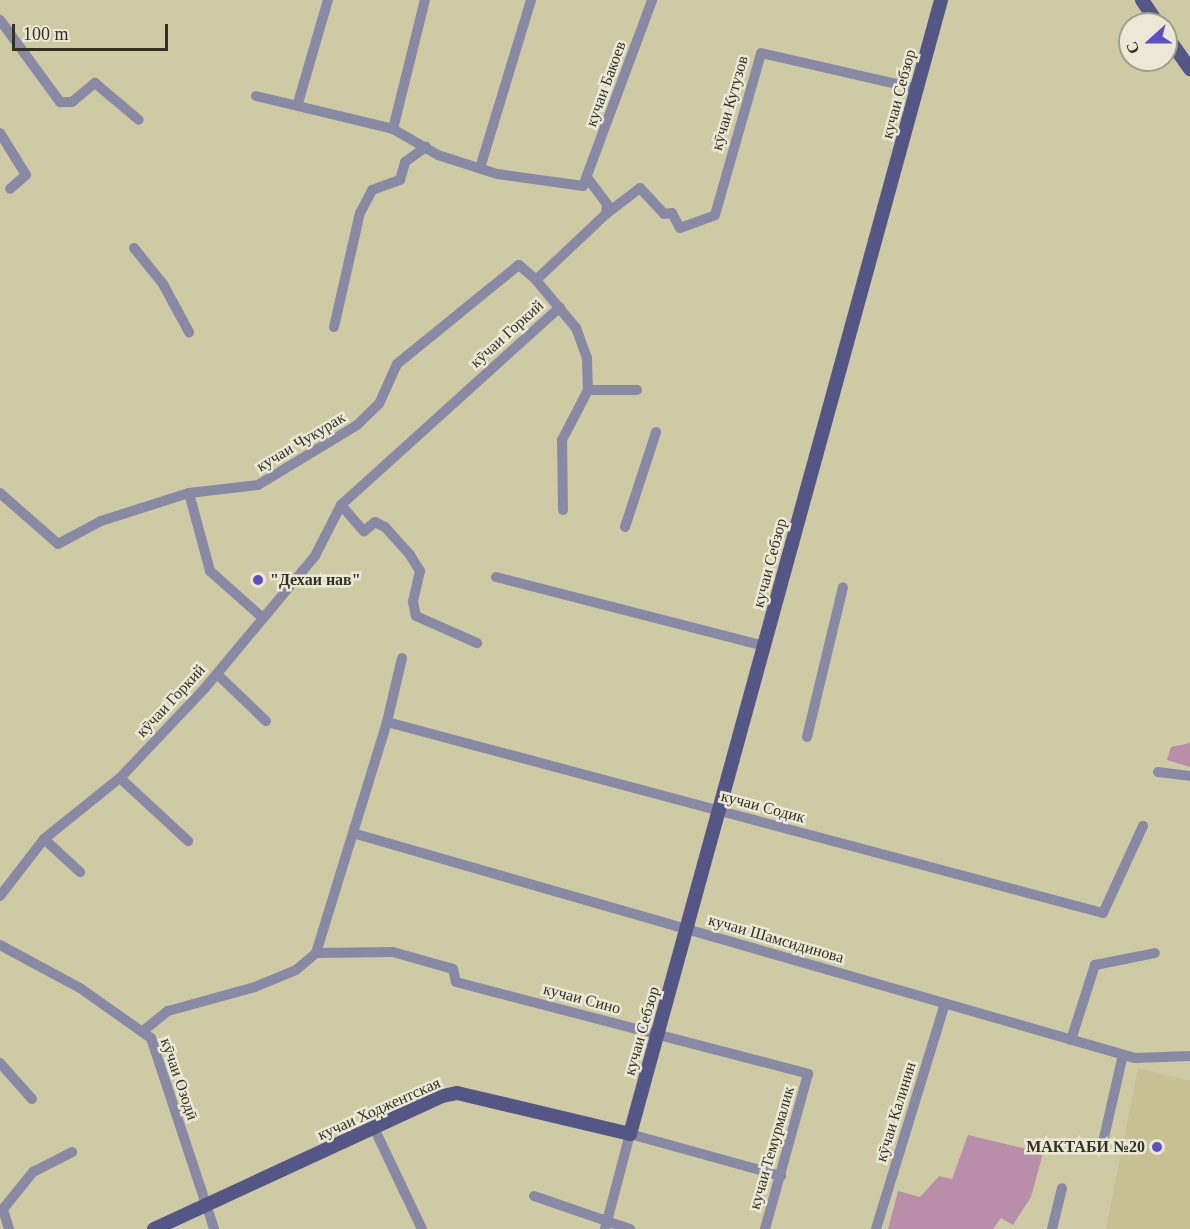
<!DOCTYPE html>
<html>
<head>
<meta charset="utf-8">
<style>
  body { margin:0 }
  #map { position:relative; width:1190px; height:1229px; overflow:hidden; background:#cecaa4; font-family:"Times New Roman",serif }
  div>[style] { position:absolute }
  .built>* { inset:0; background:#c6c093 }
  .green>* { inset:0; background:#b98ea8 }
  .minor>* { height:10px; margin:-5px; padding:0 5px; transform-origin:5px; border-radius:5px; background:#888aa5 }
  .major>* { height:14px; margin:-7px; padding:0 7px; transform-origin:7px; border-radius:7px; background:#545686 }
  .dots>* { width:16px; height:16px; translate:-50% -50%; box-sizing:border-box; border:3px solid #ebe9d6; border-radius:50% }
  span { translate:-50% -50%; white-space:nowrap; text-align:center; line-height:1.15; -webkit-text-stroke:5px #ebe9d6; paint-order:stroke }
  .street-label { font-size:16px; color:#333123 }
  .poi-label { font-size:16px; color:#333123; font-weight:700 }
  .left { translate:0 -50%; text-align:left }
  .right { translate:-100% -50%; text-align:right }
  .north { position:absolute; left:1118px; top:12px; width:60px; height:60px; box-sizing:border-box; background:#ebe9d6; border:2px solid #a19f8e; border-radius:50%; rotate:249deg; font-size:16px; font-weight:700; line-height:24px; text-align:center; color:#333123 }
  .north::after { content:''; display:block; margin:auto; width:21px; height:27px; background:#5a50c8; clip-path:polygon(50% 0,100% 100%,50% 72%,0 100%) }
  .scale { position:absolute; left:12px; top:24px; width:156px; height:27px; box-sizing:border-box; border:3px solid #333123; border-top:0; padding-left:8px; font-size:18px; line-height:21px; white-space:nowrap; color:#333123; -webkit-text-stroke:4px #ebe9d6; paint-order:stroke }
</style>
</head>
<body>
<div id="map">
  <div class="built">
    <i style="clip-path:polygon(1138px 1068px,1190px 1081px,1190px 1229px,1106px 1229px)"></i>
  </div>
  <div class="green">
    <i style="clip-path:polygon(1190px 743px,1190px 767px,1167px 760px,1171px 747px)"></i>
    <i style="clip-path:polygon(968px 1135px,1043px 1153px,1031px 1197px,1013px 1225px,1001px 1218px,993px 1229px,888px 1229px,898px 1191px,920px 1197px,939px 1176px,952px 1179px)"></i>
  </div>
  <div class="minor">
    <i style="left:0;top:20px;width:102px;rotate:53.8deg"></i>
    <i style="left:60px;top:102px;width:12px"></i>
    <i style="left:72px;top:102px;width:30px;rotate:-40deg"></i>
    <i style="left:95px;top:83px;width:57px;rotate:40.1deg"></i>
    <i style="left:256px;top:96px;width:141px;rotate:13.5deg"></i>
    <i style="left:393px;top:129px;width:52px;rotate:30deg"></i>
    <i style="left:438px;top:155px;width:62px;rotate:17.9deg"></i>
    <i style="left:497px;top:174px;width:87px;rotate:7.9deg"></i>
    <i style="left:583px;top:186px;width:198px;rotate:-69.6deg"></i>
    <i style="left:298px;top:103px;width:107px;rotate:-73.8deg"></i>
    <i style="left:393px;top:129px;width:133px;rotate:-76.1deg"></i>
    <i style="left:0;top:133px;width:49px;rotate:58.2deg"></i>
    <i style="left:26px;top:175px;width:21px;rotate:139deg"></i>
    <i style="left:480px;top:168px;width:176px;rotate:-73.1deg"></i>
    <i style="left:606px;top:214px;width:43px;rotate:-37.4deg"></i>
    <i style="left:640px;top:188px;width:35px;rotate:47deg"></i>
    <i style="left:664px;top:214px;width:8px;rotate:-7deg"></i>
    <i style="left:672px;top:213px;width:17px;rotate:62deg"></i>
    <i style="left:680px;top:228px;width:37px;rotate:-20deg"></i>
    <i style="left:715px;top:215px;width:168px;rotate:-74.1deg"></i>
    <i style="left:761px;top:53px;width:161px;rotate:12.9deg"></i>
    <i style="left:134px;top:248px;width:46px;rotate:51.1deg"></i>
    <i style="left:163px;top:284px;width:55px;rotate:61.6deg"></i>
    <i style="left:334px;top:327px;width:117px;rotate:-77.2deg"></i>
    <i style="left:360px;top:213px;width:26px;rotate:-62deg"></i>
    <i style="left:372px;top:190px;width:30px;rotate:-20deg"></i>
    <i style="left:400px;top:180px;width:19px;rotate:-74deg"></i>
    <i style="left:405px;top:162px;width:26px;rotate:-36deg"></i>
    <i style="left:588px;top:390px;width:49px"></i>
    <i style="left:0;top:493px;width:77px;rotate:41.3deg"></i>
    <i style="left:58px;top:544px;width:49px;rotate:-28.1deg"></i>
    <i style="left:101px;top:521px;width:92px;rotate:-17.7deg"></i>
    <i style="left:189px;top:493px;width:69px;rotate:-6.6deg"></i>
    <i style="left:258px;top:485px;width:116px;rotate:-31.2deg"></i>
    <i style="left:357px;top:425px;width:30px;rotate:-44deg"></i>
    <i style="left:379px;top:404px;width:44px;rotate:-65.8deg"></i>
    <i style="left:397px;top:364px;width:157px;rotate:-39.1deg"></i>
    <i style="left:519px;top:265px;width:23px;rotate:41deg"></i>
    <i style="left:189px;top:493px;width:81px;rotate:74.9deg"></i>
    <i style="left:210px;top:571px;width:71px;rotate:41.6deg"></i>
    <i style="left:341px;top:505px;width:35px;rotate:49deg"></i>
    <i style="left:364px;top:531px;width:14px;rotate:-39deg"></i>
    <i style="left:375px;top:522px;width:11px;rotate:27deg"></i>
    <i style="left:385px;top:527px;width:38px;rotate:48deg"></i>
    <i style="left:410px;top:555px;width:19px;rotate:58deg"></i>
    <i style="left:420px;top:571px;width:32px;rotate:103deg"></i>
    <i style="left:413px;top:602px;width:14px;rotate:78deg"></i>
    <i style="left:416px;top:616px;width:67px;rotate:23.9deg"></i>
    <i style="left:563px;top:510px;width:70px;rotate:-90.8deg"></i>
    <i style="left:562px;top:440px;width:56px;rotate:-62.5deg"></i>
    <i style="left:588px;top:390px;width:32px;rotate:-92deg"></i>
    <i style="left:587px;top:358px;width:32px;rotate:-110deg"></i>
    <i style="left:576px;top:328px;width:62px;rotate:-129.8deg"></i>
    <i style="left:536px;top:280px;width:96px;rotate:-43.3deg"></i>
    <i style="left:606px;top:214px;width:10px;rotate:-84deg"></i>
    <i style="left:607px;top:204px;width:31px;rotate:-127deg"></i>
    <i style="left:625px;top:527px;width:100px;rotate:-71.9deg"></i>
    <i style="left:496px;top:577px;width:278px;rotate:14.4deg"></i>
    <i style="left:402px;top:658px;width:66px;rotate:103.2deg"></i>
    <i style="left:387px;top:722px;width:741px;rotate:14.94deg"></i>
    <i style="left:1103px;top:913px;width:96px;rotate:-65.3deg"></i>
    <i style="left:217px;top:674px;width:68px;rotate:43.8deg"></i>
    <i style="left:807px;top:737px;width:154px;rotate:-76.5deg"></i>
    <i style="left:1158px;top:772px;width:32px;rotate:7deg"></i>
    <i style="left:120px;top:778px;width:93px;rotate:42.8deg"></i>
    <i style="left:356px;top:834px;width:811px;rotate:16.04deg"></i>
    <i style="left:1135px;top:1058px;width:55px;rotate:-2.1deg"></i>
    <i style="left:44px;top:839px;width:49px;rotate:42.5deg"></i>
    <i style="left:0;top:896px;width:72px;rotate:-52.3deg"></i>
    <i style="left:44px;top:839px;width:97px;rotate:-38.8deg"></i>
    <i style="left:120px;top:778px;width:124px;rotate:-46.6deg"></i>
    <i style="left:205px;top:688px;width:172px;rotate:-50.2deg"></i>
    <i style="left:315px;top:556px;width:57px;rotate:-63deg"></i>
    <i style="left:341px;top:505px;width:295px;rotate:-42.1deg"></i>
    <i style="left:0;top:945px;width:91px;rotate:28.3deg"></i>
    <i style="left:80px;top:988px;width:87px;rotate:35.2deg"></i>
    <i style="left:151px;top:1038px;width:201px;rotate:71.7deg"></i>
    <i style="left:316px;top:953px;width:77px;rotate:-0.7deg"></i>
    <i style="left:393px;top:952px;width:62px;rotate:15.8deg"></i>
    <i style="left:453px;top:969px;width:13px;rotate:77deg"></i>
    <i style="left:456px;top:982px;width:364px;rotate:14.6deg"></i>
    <i style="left:808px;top:1074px;width:161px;rotate:105.5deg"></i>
    <i style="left:143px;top:1031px;width:32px;rotate:-39deg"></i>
    <i style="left:168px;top:1011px;width:90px;rotate:-15.4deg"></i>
    <i style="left:255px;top:987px;width:44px;rotate:-22.5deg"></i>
    <i style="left:296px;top:970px;width:26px;rotate:-40deg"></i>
    <i style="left:316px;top:953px;width:242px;rotate:-72.9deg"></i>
    <i style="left:1071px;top:1040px;width:79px;rotate:-72.3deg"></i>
    <i style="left:1095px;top:965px;width:61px;rotate:-11.3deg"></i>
    <i style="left:0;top:1063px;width:48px;rotate:48.4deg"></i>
    <i style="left:374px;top:1128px;width:112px;rotate:64.6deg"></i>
    <i style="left:1103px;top:1142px;width:89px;rotate:-77.1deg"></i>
    <i style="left:534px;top:1196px;width:102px;rotate:19deg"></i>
    <i style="left:9px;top:1229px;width:21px;rotate:-107deg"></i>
    <i style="left:3px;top:1209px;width:48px;rotate:-51deg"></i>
    <i style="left:33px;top:1172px;width:44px;rotate:-27.1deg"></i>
    <i style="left:605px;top:1229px;width:98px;rotate:-75.3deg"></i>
    <i style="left:630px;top:1134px;width:157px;rotate:15.5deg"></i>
    <i style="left:876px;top:1229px;width:236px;rotate:-73deg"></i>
    <i style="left:1052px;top:1229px;width:42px;rotate:-76.3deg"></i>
  </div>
  <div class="major">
    <i style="left:1142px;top:0;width:29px;rotate:56deg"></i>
    <i style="left:1166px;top:35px;width:42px;rotate:54.8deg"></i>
    <i style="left:154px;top:1229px;width:317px;rotate:-24.8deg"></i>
    <i style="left:442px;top:1096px;width:15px;rotate:-11deg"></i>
    <i style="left:457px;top:1093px;width:178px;rotate:13.3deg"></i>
    <i style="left:630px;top:1134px;width:1176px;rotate:-74.66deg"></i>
  </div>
  <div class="dots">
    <i style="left:258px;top:580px;background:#5a50c8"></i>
    <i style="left:1157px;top:1147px;background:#5a50c8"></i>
  </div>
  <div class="street-label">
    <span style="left:606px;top:84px;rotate:-70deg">кучаи Бакоев</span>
    <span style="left:899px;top:94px;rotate:-75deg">кучаи Себзор</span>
    <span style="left:730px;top:103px;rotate:-74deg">кӯчаи Кутузов</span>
    <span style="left:507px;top:334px;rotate:-42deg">кӯчаи Горкий</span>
    <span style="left:301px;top:442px;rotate:-31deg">кучаи Чукурак</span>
    <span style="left:770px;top:563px;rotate:-75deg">кучаи Себзор</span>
    <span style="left:171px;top:701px;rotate:-47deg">кӯчаи Горкий</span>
    <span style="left:763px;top:807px;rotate:15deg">кучаи Содик</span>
    <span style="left:776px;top:939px;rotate:16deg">кучаи Шамсидинова</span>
    <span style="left:582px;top:999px;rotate:15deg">кучаи Сино</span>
    <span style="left:642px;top:1031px;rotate:-74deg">кучаи Себзор</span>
    <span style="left:179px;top:1079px;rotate:71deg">кӯчаи Озодӣ</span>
    <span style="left:379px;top:1109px;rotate:-24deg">кучаи Ходжентская</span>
    <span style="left:896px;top:1112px;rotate:-73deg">кӯчаи Калинин</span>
    <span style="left:772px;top:1148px;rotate:-74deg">кучаи Темурмалик</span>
  </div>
  <div class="poi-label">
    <span class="left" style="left:270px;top:580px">"Дехаи нав"</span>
    <span class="right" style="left:1145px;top:1147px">МАКТАБИ №20</span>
  </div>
  <div class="north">С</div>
  <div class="scale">100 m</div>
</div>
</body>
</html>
